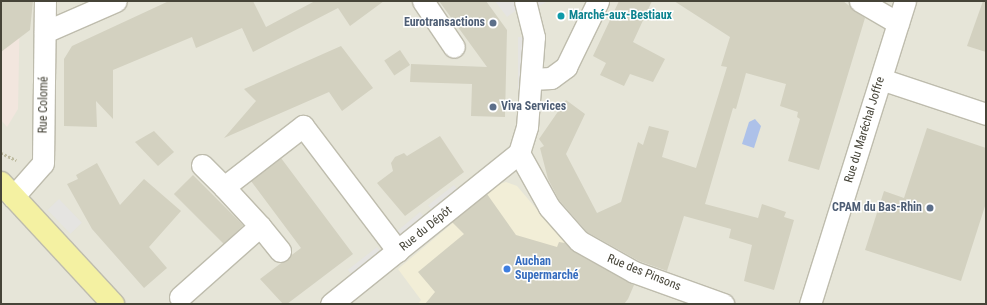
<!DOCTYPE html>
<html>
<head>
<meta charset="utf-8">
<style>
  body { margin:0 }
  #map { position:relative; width:987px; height:305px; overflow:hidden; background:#f3f2ea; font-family:"Roboto Condensed",sans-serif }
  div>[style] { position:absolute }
  .residential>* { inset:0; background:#e6e5d8; transform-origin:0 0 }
  .commercial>* { inset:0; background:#f2eed7 }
  .medical>* { inset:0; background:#f2e6de }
  .parking>* { inset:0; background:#e5e4e1; transform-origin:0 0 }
  .water>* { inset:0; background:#adc1e9 }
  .building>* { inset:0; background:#d3d1c0; transform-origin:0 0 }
  .path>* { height:2.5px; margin-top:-1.25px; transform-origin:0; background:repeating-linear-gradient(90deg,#bebba0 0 2px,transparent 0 4px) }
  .roads { filter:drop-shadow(1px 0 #bebcad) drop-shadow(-1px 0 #bebcad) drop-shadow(0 1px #bebcad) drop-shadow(0 -1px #bebcad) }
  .minor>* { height:21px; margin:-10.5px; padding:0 10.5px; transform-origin:10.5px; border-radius:10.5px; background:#fff }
  .major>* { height:22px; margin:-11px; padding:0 11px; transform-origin:11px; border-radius:11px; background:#f4f1a2 }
  .dots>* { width:11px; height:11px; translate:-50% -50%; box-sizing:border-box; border:2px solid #fff; border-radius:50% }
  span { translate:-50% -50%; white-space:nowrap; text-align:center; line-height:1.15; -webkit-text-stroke:3px #fff; paint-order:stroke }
  .culture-label { font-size:12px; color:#0d838f; font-weight:700 }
  .left { translate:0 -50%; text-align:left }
  .service-label { font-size:12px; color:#4e5e75; font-weight:700 }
  .right { translate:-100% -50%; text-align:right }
  .street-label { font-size:12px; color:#464438 }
  .shop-label { font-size:12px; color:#366cbe; font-weight:700 }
  .frame { position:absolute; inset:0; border:2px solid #464438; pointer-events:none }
</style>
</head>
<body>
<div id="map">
  <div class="residential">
    <i style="left:1px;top:1px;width:985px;height:303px"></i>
  </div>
  <div class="commercial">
    <i style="clip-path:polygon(506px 182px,517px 186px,556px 232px,592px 264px,598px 304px,418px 304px,421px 300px,398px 269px,499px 184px)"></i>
  </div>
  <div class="medical">
    <i style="clip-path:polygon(1px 1px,20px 1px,18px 109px,7px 127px,1px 120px)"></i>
  </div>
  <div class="parking">
    <i style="clip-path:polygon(495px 1px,548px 1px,530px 11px,526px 3px,507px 17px)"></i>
    <i style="left:518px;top:37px;width:16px;height:53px"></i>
    <i style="left:454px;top:185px;width:16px;height:33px;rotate:52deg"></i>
    <i style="left:59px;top:199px;width:33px;height:16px;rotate:46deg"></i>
    <i style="left:420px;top:212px;width:17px;height:34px;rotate:50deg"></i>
    <i style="left:377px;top:247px;width:16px;height:37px;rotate:52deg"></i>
  </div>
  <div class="water">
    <i style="clip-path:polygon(755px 119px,761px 126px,754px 148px,742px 144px,749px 122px)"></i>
  </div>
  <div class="building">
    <i style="clip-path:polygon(1px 1px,33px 1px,30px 30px,1px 52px)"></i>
    <i style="clip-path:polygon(169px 1px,253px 1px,266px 27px,315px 1px,384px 1px,350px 26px,338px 8px,253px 52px,242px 28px,196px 48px,192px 37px,113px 70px,113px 119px,96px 101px,97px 127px,64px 126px,64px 59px,72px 46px)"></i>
    <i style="clip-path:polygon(439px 1px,486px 1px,507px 30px,505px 117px,471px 116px,472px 84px,410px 82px,411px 64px,487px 67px)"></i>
    <i style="clip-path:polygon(619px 1px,652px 1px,633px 42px,665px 59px,653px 82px,630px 74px,624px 86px,600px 75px,606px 63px,593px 56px)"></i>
    <i style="clip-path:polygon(674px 1px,843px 1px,865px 18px,819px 170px,788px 161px,800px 119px,797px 117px,798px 112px,780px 106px,786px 84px,746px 73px,736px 109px,733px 108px,705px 204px,758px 218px,762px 204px,786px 212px,784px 217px,794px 220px,774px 290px,744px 281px,752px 245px,729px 238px,731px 229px,684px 216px,667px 271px,639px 261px,587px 232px,559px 200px,548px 179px,540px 148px,544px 146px,539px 139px,566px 100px,585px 114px,566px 154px,597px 213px,621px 202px,638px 142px,643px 145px,649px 126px,669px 131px,662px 157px,696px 168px,727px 67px,721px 66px,730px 37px)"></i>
    <i style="clip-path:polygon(983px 1px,986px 1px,986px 52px,967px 46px)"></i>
    <i style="clip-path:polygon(341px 46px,373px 88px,342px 111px,329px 92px,224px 138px,256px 101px,244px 89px)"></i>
    <i style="left:400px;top:50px;width:18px;height:19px;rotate:56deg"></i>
    <i style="clip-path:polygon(927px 128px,986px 148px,986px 203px,961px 281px,865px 250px,884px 191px,904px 198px)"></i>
    <i style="clip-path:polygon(154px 131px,174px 152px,158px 166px,135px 142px)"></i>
    <i style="clip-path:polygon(440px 136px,464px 172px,405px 216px,377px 183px,393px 171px,391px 163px,395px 157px,404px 153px,407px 156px)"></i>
    <i style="clip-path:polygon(281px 158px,353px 254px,287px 304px,283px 304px,260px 279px,301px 248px,251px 181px)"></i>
    <i style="clip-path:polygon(97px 163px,120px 205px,144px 179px,181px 211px,149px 247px,167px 268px,144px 288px,92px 229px,67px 184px,78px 179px,76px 175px)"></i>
    <i style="left:193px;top:175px;width:71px;height:27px;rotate:45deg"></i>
    <i style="clip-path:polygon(487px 194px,516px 235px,557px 247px,559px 242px,565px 243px,573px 251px,634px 285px,628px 299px,624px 304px,425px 304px,435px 292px,418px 272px,464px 234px,452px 222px)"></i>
  </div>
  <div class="path">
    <i style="left:1px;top:153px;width:17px;rotate:25deg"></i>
  </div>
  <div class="roads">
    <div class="minor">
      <i style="left:423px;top:1px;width:55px;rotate:56deg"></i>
      <i style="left:860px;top:1px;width:44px;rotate:30.1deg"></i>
      <i style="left:45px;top:32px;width:77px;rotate:-23.6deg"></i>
      <i style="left:531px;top:79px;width:20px;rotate:-3deg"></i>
      <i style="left:551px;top:78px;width:19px;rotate:-36deg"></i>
      <i style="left:566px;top:67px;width:73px;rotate:-64.1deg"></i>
      <i style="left:881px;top:79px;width:111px;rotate:18.4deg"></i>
      <i style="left:519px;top:153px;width:62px;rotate:60.9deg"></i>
      <i style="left:549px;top:207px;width:45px;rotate:48.6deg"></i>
      <i style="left:579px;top:241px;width:63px;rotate:29.4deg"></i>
      <i style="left:634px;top:272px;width:95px;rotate:19.8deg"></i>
      <i style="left:202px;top:165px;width:31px;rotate:45deg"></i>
      <i style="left:13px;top:197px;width:45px;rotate:-48.6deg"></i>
      <i style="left:43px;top:163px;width:162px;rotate:-89.3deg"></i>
      <i style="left:260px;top:226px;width:32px;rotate:51deg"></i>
      <i style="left:180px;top:297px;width:107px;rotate:-41.6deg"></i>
      <i style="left:260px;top:226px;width:53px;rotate:-132.7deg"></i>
      <i style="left:224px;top:187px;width:100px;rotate:-37.7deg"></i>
      <i style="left:303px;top:126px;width:157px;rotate:52.8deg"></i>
      <i style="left:331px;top:304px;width:241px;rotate:-38.8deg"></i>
      <i style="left:519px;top:153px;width:27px;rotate:-73deg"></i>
      <i style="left:527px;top:127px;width:90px;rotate:-85.6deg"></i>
      <i style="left:534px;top:37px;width:37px;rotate:-104deg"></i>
      <i style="left:810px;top:304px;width:318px;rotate:-72.6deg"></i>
    </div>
    <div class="major">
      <i style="left:1px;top:183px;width:165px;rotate:47.2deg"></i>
    </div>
  </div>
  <div class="dots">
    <i style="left:561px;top:16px;background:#0f9aa8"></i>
    <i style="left:493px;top:23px;background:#5c6f8a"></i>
    <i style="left:493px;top:107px;background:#5c6f8a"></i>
    <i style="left:930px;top:208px;background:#5c6f8a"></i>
    <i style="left:507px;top:269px;background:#3f7fe0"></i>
  </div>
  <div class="culture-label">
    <span class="left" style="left:569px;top:16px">Marché-aux-Bestiaux</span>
  </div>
  <div class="service-label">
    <span class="right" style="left:485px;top:23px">Eurotransactions</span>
    <span class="left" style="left:501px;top:107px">Viva Services</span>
    <span class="right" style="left:922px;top:208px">CPAM du Bas-Rhin</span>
  </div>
  <div class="street-label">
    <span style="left:44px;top:105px;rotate:-89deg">Rue Colomé</span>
    <span style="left:865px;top:130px;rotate:-73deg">Rue du Maréchal Joffre</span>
    <span style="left:426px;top:229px;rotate:-39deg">Rue du Dépôt</span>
    <span style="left:644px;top:273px;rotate:22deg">Rue des Pinsons</span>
  </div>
  <div class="shop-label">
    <span class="left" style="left:515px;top:269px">Auchan<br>Supermarché</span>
  </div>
  <div class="frame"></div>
</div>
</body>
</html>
